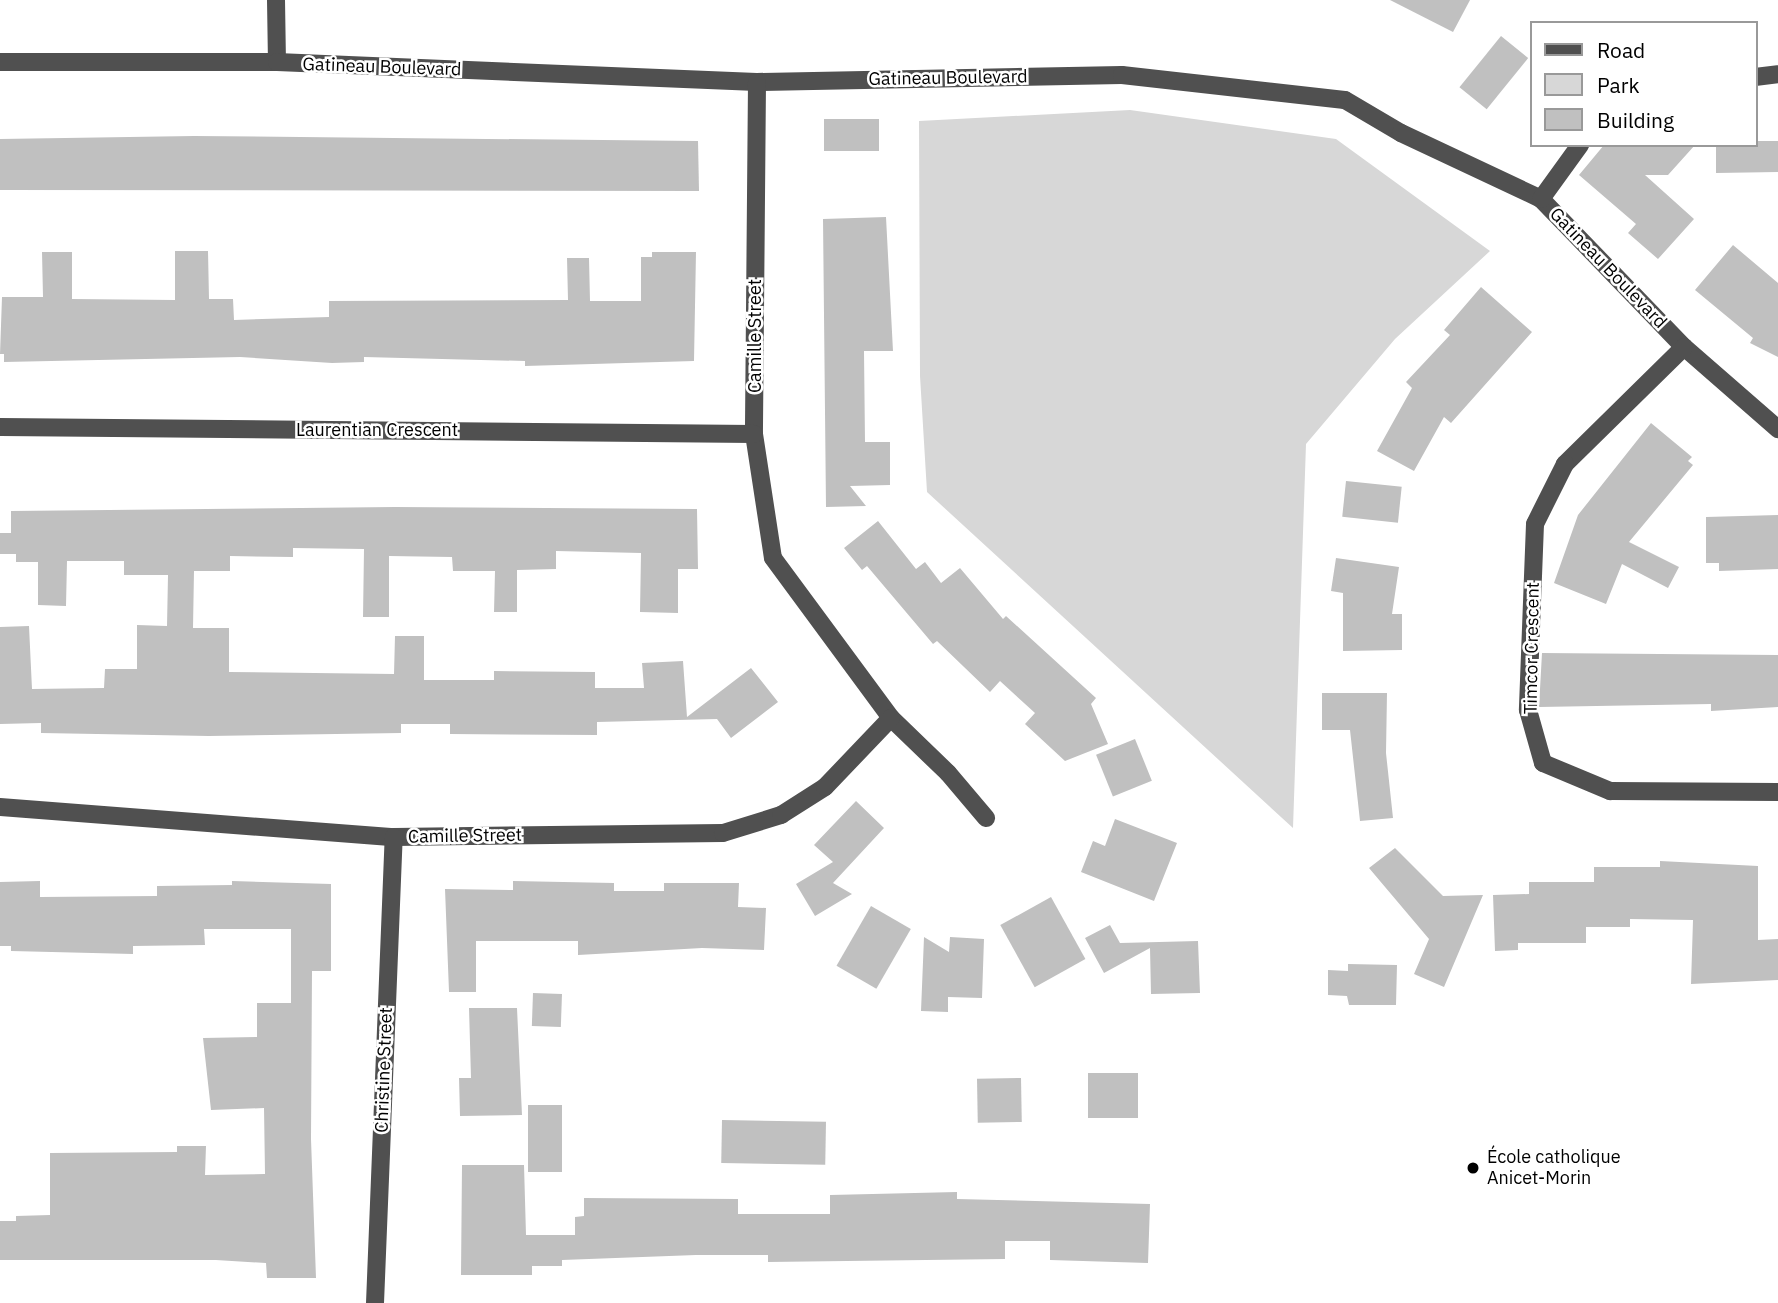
<!DOCTYPE html>
<html>
<head>
<meta charset="utf-8">
<style>
  body { margin:0 }
  #map { position:relative; width:1778px; height:1303px; overflow:hidden; background:#fff; font-family:"IBM Plex Sans",sans-serif }
  div>[style] { position:absolute }
  .green>* { inset:0; background:#d7d7d7 }
  .building>* { inset:0; background:#c0c0c0; transform-origin:0 0 }
  .minor>* { height:18px; margin:-9px; padding:0 9px; transform-origin:9px; border-radius:9px; background:#505050 }
  .dots>* { width:19px; height:19px; translate:-50% -50%; box-sizing:border-box; border:4px solid #fff; border-radius:50% }
  span { translate:-50% -50%; white-space:nowrap; text-align:center; line-height:1.15; -webkit-text-stroke:5px #fff; paint-order:stroke }
  .street-label { font-size:18px; color:#000 }
  .poi-label { font-size:18px; color:#000 }
  .left { translate:0 -50%; text-align:left }
  .legend { position:absolute; left:1530px; top:21px; width:228px; height:126px; box-sizing:border-box; background:#fff; border:2px solid #999; margin:0; padding:9px 12px; list-style:none; font-size:21px; color:#000 }
  .legend li { display:flex; align-items:center; gap:14px; height:35px }
  .legend b { width:35px; border:2px solid #999 }
</style>
</head>
<body>
<div id="map">
  <div class="green">
    <i style="clip-path:polygon(1130px 110px,1336px 139px,1490px 251px,1395px 339px,1306px 444px,1293px 828px,927px 492px,920px 376px,919px 121px)"></i>
  </div>
  <div class="building">
    <i style="clip-path:polygon(1390px 0,1470px 0,1453px 32px)"></i>
    <i style="left:1501px;top:36px;width:35px;height:66px;rotate:39deg"></i>
    <i style="left:879px;top:119px;width:32px;height:55px;rotate:90deg"></i>
    <i style="clip-path:polygon(194px 136px,698px 141px,699px 191px,0 190px,0 139px)"></i>
    <i style="clip-path:polygon(1755px 141px,1778px 141px,1778px 172px,1716px 173px,1716px 145px,1755px 145px)"></i>
    <i style="clip-path:polygon(1604px 145px,1695px 145px,1668px 175px,1645px 175px,1694px 219px,1658px 259px,1628px 233px,1636px 224px,1579px 175px)"></i>
    <i style="clip-path:polygon(886px 217px,893px 351px,864px 351px,865px 442px,890px 442px,890px 485px,850px 486px,866px 506px,826px 507px,823px 219px)"></i>
    <i style="clip-path:polygon(1733px 245px,1778px 283px,1778px 357px,1750px 343px,1753px 338px,1695px 290px)"></i>
    <i style="clip-path:polygon(175px 251px,208px 251px,209px 299px,233px 299px,234px 320px,329px 317px,329px 301px,568px 300px,567px 258px,589px 258px,590px 301px,641px 301px,641px 257px,652px 257px,652px 252px,696px 252px,694px 361px,525px 366px,525px 361px,364px 357px,364px 362px,332px 363px,240px 357px,4px 362px,4px 354px,0 354px,2px 297px,43px 297px,42px 252px,72px 252px,72px 299px,175px 300px)"></i>
    <i style="clip-path:polygon(1481px 287px,1532px 332px,1451px 423px,1444px 417px,1414px 471px,1377px 451px,1412px 388px,1406px 382px,1450px 335px,1444px 330px)"></i>
    <i style="clip-path:polygon(1651px 423px,1692px 457px,1688px 461px,1693px 465px,1629px 542px,1679px 567px,1668px 588px,1622px 564px,1606px 604px,1554px 583px,1578px 515px)"></i>
    <i style="left:1346px;top:481px;width:56px;height:36px;rotate:6deg"></i>
    <i style="clip-path:polygon(395px 507px,697px 509px,698px 569px,678px 569px,678px 613px,640px 612px,641px 553px,556px 551px,556px 569px,517px 570px,517px 612px,494px 612px,495px 571px,453px 571px,452px 557px,389px 556px,389px 617px,363px 617px,364px 549px,293px 548px,293px 557px,230px 556px,230px 571px,194px 571px,193px 628px,229px 628px,229px 672px,394px 674px,395px 636px,424px 636px,424px 680px,494px 680px,494px 671px,595px 672px,595px 688px,644px 688px,642px 663px,683px 661px,687px 717px,751px 668px,778px 702px,731px 738px,717px 719px,597px 722px,597px 735px,450px 734px,450px 724px,401px 724px,401px 733px,209px 736px,41px 733px,41px 723px,0 724px,0 627px,29px 626px,32px 689px,104px 688px,105px 669px,137px 669px,137px 625px,167px 626px,168px 575px,124px 575px,124px 561px,67px 561px,66px 606px,38px 605px,38px 562px,16px 562px,16px 554px,0 554px,0 533px,11px 533px,11px 511px)"></i>
    <i style="clip-path:polygon(1778px 515px,1778px 569px,1719px 571px,1719px 563px,1706px 563px,1706px 517px)"></i>
    <i style="clip-path:polygon(878px 521px,916px 569px,925px 562px,941px 583px,960px 568px,1003px 619px,1006px 616px,1096px 698px,1091px 704px,1108px 744px,1065px 761px,1025px 724px,1035px 713px,1000px 681px,990px 692px,937px 641px,933px 644px,867px 566px,862px 570px,844px 548px)"></i>
    <i style="clip-path:polygon(1336px 558px,1399px 567px,1392px 614px,1402px 614px,1402px 650px,1343px 651px,1343px 593px,1331px 591px)"></i>
    <i style="clip-path:polygon(1542px 653px,1778px 655px,1778px 707px,1711px 711px,1711px 704px,1539px 707px)"></i>
    <i style="clip-path:polygon(1322px 693px,1387px 693px,1386px 753px,1393px 818px,1360px 821px,1350px 730px,1322px 730px)"></i>
    <i style="left:1135px;top:739px;width:45px;height:42px;rotate:68deg"></i>
    <i style="clip-path:polygon(856px 801px,884px 828px,833px 883px,852px 894px,815px 916px,796px 884px,833px 862px,814px 845px)"></i>
    <i style="clip-path:polygon(1115px 819px,1177px 843px,1154px 901px,1081px 872px,1093px 841px,1105px 846px)"></i>
    <i style="clip-path:polygon(1395px 848px,1443px 896px,1483px 895px,1444px 987px,1414px 974px,1429px 939px,1369px 868px)"></i>
    <i style="clip-path:polygon(1660px 861px,1758px 866px,1758px 940px,1778px 939px,1778px 980px,1691px 984px,1693px 920px,1630px 919px,1630px 927px,1586px 927px,1586px 943px,1518px 943px,1518px 950px,1495px 951px,1493px 895px,1529px 894px,1529px 882px,1594px 882px,1594px 867px,1660px 867px)"></i>
    <i style="clip-path:polygon(40px 881px,40px 897px,157px 896px,157px 886px,232px 885px,232px 881px,331px 884px,331px 971px,312px 971px,311px 1139px,316px 1278px,267px 1278px,266px 1263px,216px 1260px,0 1260px,0 1221px,16px 1221px,16px 1216px,50px 1215px,50px 1153px,177px 1152px,177px 1146px,206px 1146px,205px 1175px,265px 1174px,264px 1108px,211px 1110px,203px 1038px,257px 1037px,257px 1003px,291px 1003px,291px 929px,204px 929px,205px 945px,133px 946px,133px 954px,11px 951px,11px 946px,0 946px,0 882px)"></i>
    <i style="clip-path:polygon(513px 881px,614px 883px,614px 891px,664px 891px,664px 883px,739px 883px,738px 907px,766px 908px,764px 950px,702px 948px,578px 955px,578px 941px,476px 941px,476px 992px,449px 992px,445px 889px,513px 890px)"></i>
    <i style="left:1051px;top:897px;width:71px;height:58px;rotate:61deg"></i>
    <i style="left:871px;top:906px;width:46px;height:69px;rotate:30deg"></i>
    <i style="clip-path:polygon(1110px 925px,1120px 943px,1198px 941px,1200px 993px,1151px 994px,1150px 948px,1104px 973px,1085px 938px)"></i>
    <i style="clip-path:polygon(924px 937px,949px 952px,950px 937px,984px 939px,982px 998px,948px 997px,948px 1012px,921px 1011px)"></i>
    <i style="clip-path:polygon(1348px 964px,1397px 965px,1396px 1005px,1349px 1005px,1347px 996px,1328px 995px,1328px 970px,1348px 971px)"></i>
    <i style="left:533px;top:993px;width:29px;height:33px;rotate:2deg"></i>
    <i style="clip-path:polygon(469px 1008px,517px 1008px,522px 1115px,460px 1116px,459px 1078px,471px 1078px)"></i>
    <i style="left:1138px;top:1073px;width:45px;height:50px;rotate:90deg"></i>
    <i style="left:1021px;top:1078px;width:44px;height:44px;rotate:89deg"></i>
    <i style="left:528px;top:1105px;width:34px;height:67px"></i>
    <i style="left:722px;top:1120px;width:104px;height:43px;rotate:1deg"></i>
    <i style="clip-path:polygon(462px 1165px,524px 1165px,526px 1235px,575px 1235px,575px 1217px,584px 1216px,584px 1198px,738px 1199px,738px 1214px,830px 1214px,830px 1195px,957px 1192px,957px 1199px,1150px 1204px,1148px 1263px,1050px 1260px,1050px 1241px,1005px 1241px,1005px 1259px,768px 1262px,768px 1255px,696px 1255px,562px 1260px,562px 1266px,532px 1266px,532px 1275px,461px 1275px)"></i>
  </div>
  <div class="minor">
    <i style="left:276px;top:0;width:62px;rotate:89.1deg"></i>
    <i style="left:0;top:62px;width:277px"></i>
    <i style="left:277px;top:62px;width:480px;rotate:2.4deg"></i>
    <i style="left:757px;top:82px;width:365px;rotate:-1.1deg"></i>
    <i style="left:1122px;top:75px;width:224px;rotate:6.4deg"></i>
    <i style="left:1345px;top:100px;width:65px;rotate:30.5deg"></i>
    <i style="left:1401px;top:133px;width:155px;rotate:25.2deg"></i>
    <i style="left:1541px;top:199px;width:206px;rotate:46deg"></i>
    <i style="left:1684px;top:347px;width:125px;rotate:41.1deg"></i>
    <i style="left:1755px;top:77px;width:23px;rotate:-7deg"></i>
    <i style="left:757px;top:82px;width:352px;rotate:90.5deg"></i>
    <i style="left:754px;top:434px;width:125px;rotate:81.3deg"></i>
    <i style="left:773px;top:558px;width:199px;rotate:53.6deg"></i>
    <i style="left:891px;top:718px;width:79px;rotate:44deg"></i>
    <i style="left:948px;top:773px;width:59px;rotate:49.8deg"></i>
    <i style="left:1541px;top:199px;width:67px;rotate:-54.2deg"></i>
    <i style="left:1684px;top:347px;width:167px;rotate:135.5deg"></i>
    <i style="left:1565px;top:464px;width:67px;rotate:116.6deg"></i>
    <i style="left:1535px;top:524px;width:186px;rotate:92.2deg"></i>
    <i style="left:1528px;top:710px;width:55px;rotate:74.2deg"></i>
    <i style="left:1543px;top:763px;width:73px;rotate:22.7deg"></i>
    <i style="left:1610px;top:791px;width:168px;rotate:0.3deg"></i>
    <i style="left:0;top:427px;width:754px;rotate:0.53deg"></i>
    <i style="left:0;top:807px;width:395px;rotate:4.4deg"></i>
    <i style="left:394px;top:837px;width:329px;rotate:-0.7deg"></i>
    <i style="left:723px;top:833px;width:61px;rotate:-17.2deg"></i>
    <i style="left:781px;top:815px;width:52px;rotate:-32.5deg"></i>
    <i style="left:825px;top:787px;width:95px;rotate:-46.3deg"></i>
    <i style="left:375px;top:1303px;width:466px;rotate:-87.7deg"></i>
  </div>
  <div class="dots">
    <i style="left:1473px;top:1168px;background:#000"></i>
  </div>
  <div class="street-label">
    <span style="left:382px;top:67px;rotate:2deg">Gatineau Boulevard</span>
    <span style="left:948px;top:78px;rotate:-1deg">Gatineau Boulevard</span>
    <span style="left:1608px;top:268px;rotate:46deg">Gatineau Boulevard</span>
    <span style="left:755px;top:336px;rotate:-90deg">Camille Street</span>
    <span style="left:377px;top:430px">Laurentian Crescent</span>
    <span style="left:1532px;top:648px;rotate:-89deg">Timcor Crescent</span>
    <span style="left:465px;top:836px;rotate:-1deg">Camille Street</span>
    <span style="left:384px;top:1070px;rotate:-88deg">Christine Street</span>
  </div>
  <div class="poi-label">
    <span class="left" style="left:1487px;top:1168px">École catholique<br>Anicet-Morin</span>
  </div>
  <ul class="legend">
  <li><b style="height:9px;background:#505050"></b>Road</li>
  <li><b style="height:19px;background:#d7d7d7"></b>Park</li>
  <li><b style="height:19px;background:#c0c0c0"></b>Building</li>
  </ul>
</div>
</body>
</html>
